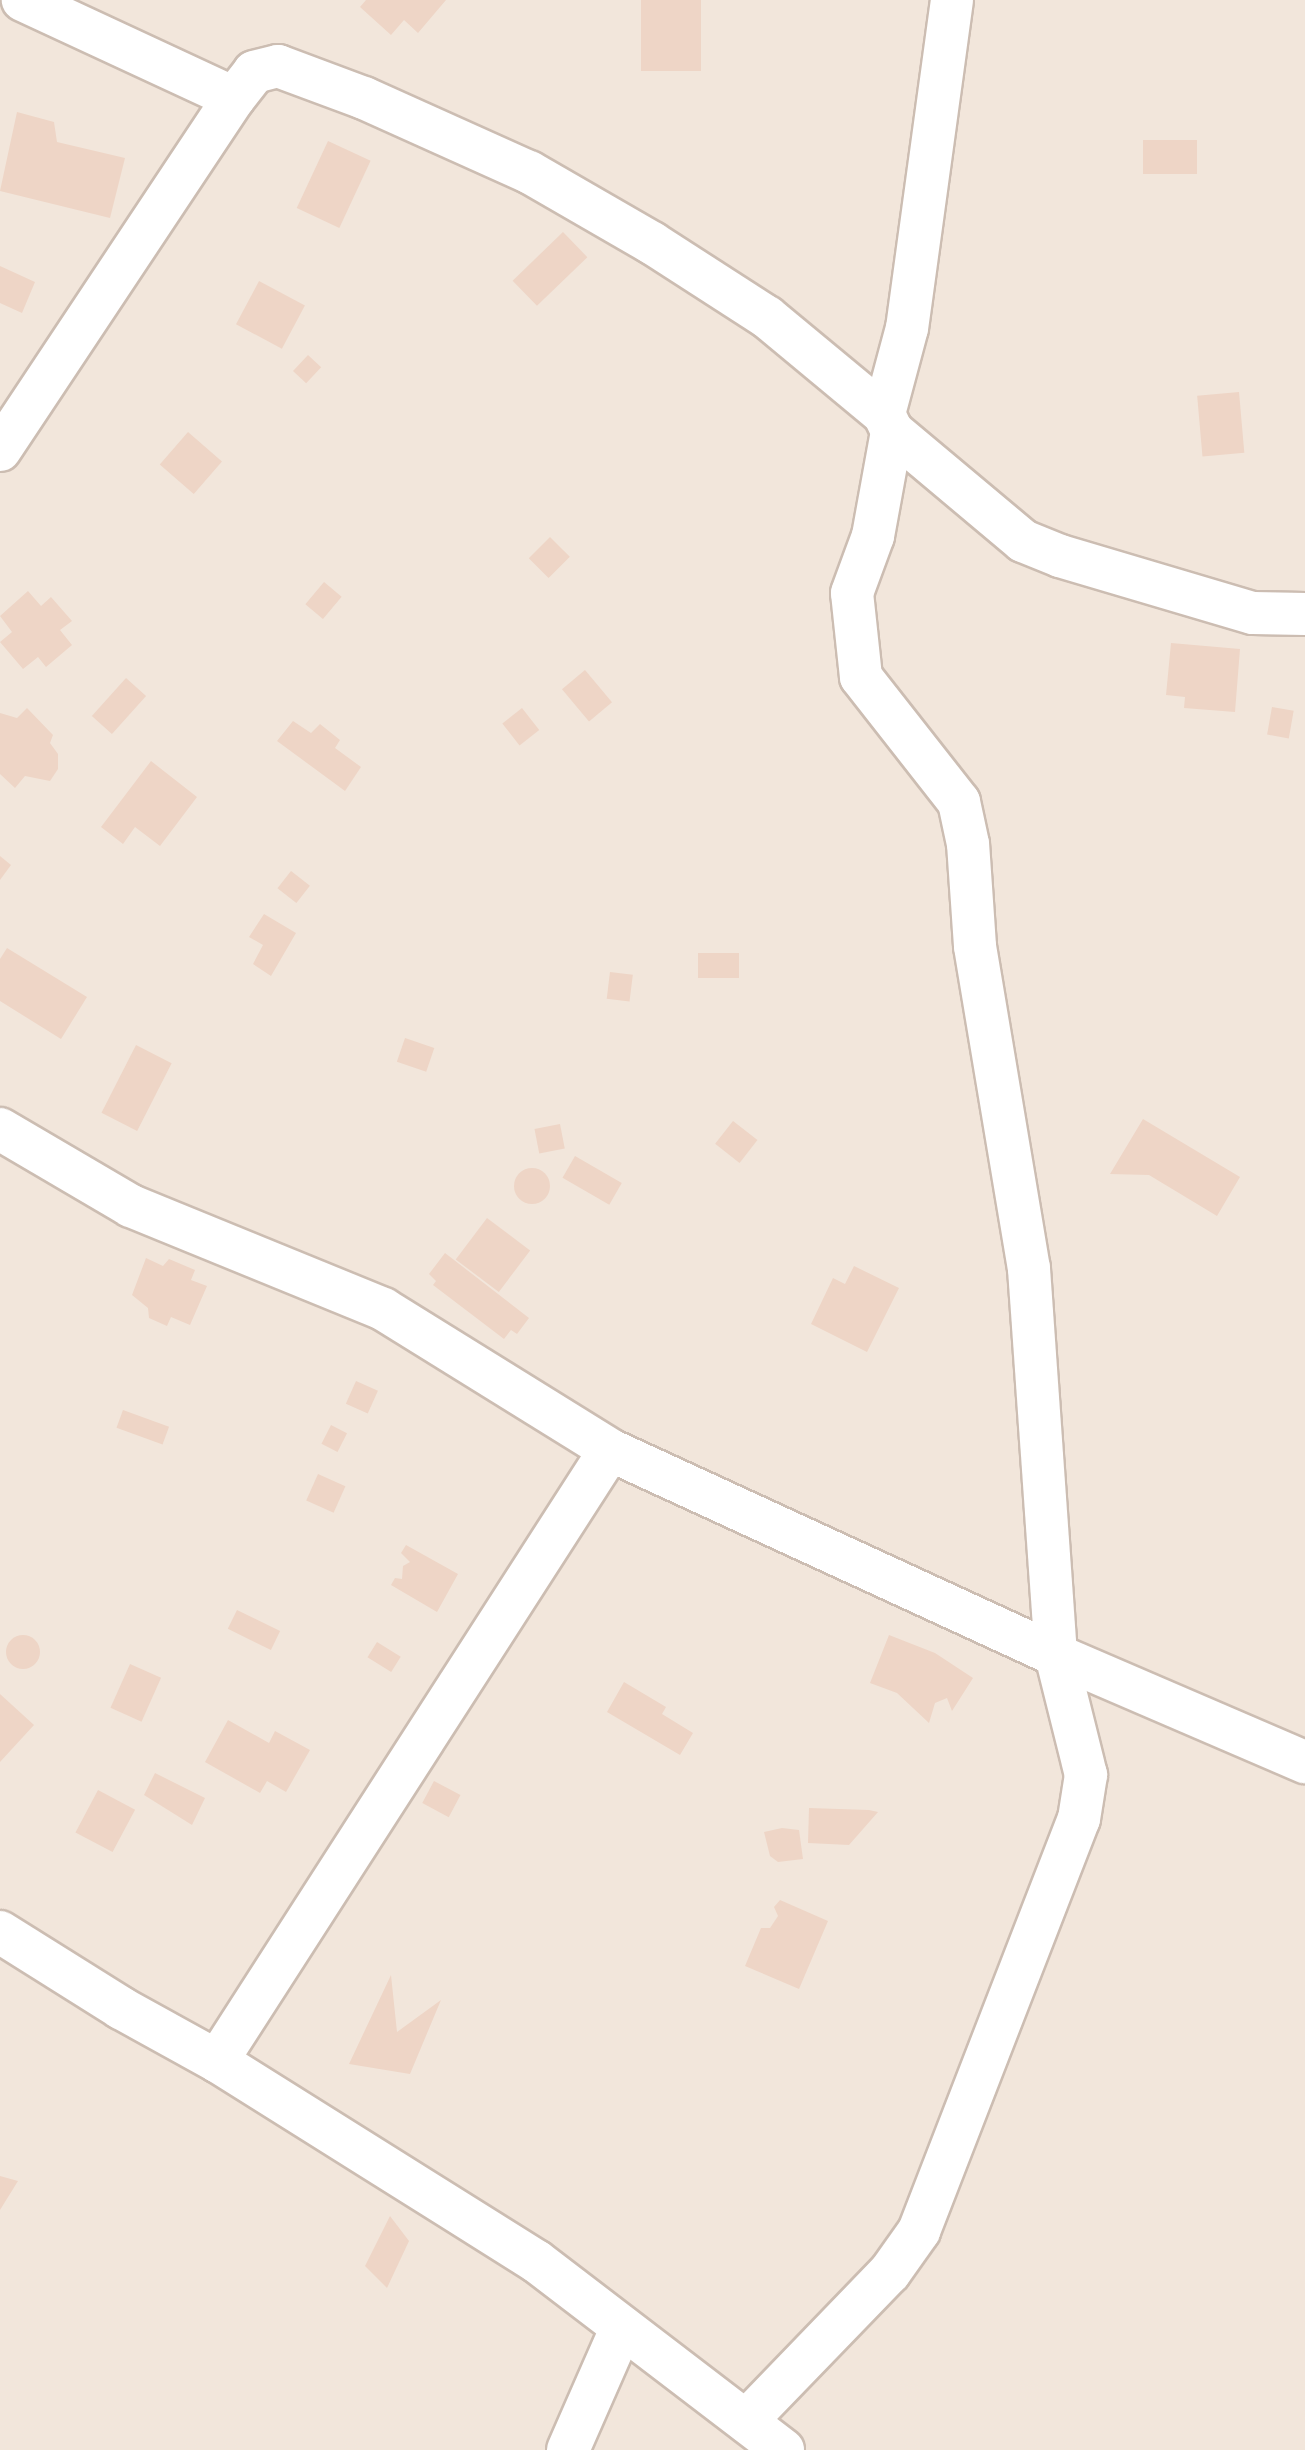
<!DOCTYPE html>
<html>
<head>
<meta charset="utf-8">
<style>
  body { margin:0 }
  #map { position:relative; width:1305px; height:2450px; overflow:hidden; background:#fbf5ec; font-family:"Sofia Sans Condensed",sans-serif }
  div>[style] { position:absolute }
  .residential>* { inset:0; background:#f2e6db; transform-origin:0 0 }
  .building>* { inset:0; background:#eed5c6; transform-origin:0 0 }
  .round { border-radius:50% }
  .roads { filter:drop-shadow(2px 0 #ccbdb2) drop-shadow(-2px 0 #ccbdb2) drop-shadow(0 2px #ccbdb2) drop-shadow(0 -2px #ccbdb2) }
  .minor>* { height:42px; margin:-21px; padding:0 21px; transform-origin:21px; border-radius:21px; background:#fff }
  span { translate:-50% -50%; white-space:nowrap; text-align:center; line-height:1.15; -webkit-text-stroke:9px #fef9f2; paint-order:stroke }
</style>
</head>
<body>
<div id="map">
  <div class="residential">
    <i style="left:0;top:0;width:1305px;height:2450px"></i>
  </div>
  <div class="building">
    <i style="clip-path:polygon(366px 0,446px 0,418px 33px,404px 20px,391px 35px,360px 7px)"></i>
    <i style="left:641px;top:0;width:60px;height:71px"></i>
    <i style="clip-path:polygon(17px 112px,54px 122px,57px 142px,125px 158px,110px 218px,0 191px)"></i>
    <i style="left:1197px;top:140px;width:34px;height:54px;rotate:90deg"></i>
    <i style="left:328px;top:141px;width:47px;height:74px;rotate:25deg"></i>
    <i style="left:563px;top:232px;width:35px;height:70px;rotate:46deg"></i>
    <i style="clip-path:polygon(0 266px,35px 282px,22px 313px,0 303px)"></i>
    <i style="left:259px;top:281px;width:52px;height:49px;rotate:28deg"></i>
    <i style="left:308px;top:355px;width:18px;height:22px;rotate:43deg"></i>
    <i style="left:1239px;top:392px;width:61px;height:42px;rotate:85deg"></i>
    <i style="left:188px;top:432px;width:45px;height:43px;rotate:41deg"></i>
    <i style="left:550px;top:537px;width:28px;height:30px;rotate:45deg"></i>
    <i style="left:324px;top:582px;width:23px;height:29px;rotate:40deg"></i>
    <i style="clip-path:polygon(28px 591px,41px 606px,51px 597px,72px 621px,60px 630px,72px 645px,46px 667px,38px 657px,23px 669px,0 642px,12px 632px,0 616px)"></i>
    <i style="clip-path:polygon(1171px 643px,1240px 649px,1235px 712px,1184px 708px,1185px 697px,1166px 695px)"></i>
    <i style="left:585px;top:670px;width:42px;height:30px;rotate:50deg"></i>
    <i style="left:126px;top:678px;width:27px;height:51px;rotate:42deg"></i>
    <i style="left:1272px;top:707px;width:22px;height:28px;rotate:10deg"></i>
    <i style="clip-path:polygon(27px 708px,53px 735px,50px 743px,58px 754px,58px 769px,50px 781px,25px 776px,15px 788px,0 774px,0 713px,17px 718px)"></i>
    <i style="left:522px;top:708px;width:28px;height:25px;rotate:52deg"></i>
    <i style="clip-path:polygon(293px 721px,311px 733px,320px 724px,340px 740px,335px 748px,361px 767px,345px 791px,277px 741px)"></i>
    <i style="clip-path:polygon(151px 761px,197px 797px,160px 846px,135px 827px,123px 844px,101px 827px)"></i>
    <i style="clip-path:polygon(0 856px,11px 865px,0 880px)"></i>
    <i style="left:291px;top:871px;width:24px;height:22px;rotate:38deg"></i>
    <i style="clip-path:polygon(264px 914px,296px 933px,271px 976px,253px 964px,263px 945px,249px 937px)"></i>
    <i style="clip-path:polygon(7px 948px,87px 997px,61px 1039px,0 1001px,0 959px)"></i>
    <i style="left:698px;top:953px;width:41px;height:25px"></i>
    <i style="left:610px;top:972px;width:23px;height:27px;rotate:7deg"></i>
    <i style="left:405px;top:1038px;width:31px;height:25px;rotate:19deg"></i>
    <i style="left:136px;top:1045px;width:40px;height:76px;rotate:27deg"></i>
    <i style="clip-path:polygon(1143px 1119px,1240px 1177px,1217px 1216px,1149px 1175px,1110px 1174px)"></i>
    <i style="left:733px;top:1121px;width:31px;height:29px;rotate:38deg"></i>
    <i style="left:560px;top:1124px;width:25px;height:26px;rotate:79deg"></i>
    <i style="left:575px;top:1156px;width:54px;height:25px;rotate:30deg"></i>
    <i class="round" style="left:514px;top:1168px;width:36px;height:36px"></i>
    <i style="left:487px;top:1218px;width:54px;height:52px;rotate:37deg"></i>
    <i style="clip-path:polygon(445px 1253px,529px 1318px,517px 1334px,511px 1330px,504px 1339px,433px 1285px,436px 1281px,429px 1274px)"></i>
    <i style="clip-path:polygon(146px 1258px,163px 1266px,169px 1259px,195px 1270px,191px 1280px,207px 1286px,190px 1325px,171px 1317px,167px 1326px,149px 1318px,148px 1308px,132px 1295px)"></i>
    <i style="clip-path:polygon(854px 1266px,899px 1288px,867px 1352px,811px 1324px,833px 1278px,845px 1284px)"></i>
    <i style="left:356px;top:1381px;width:24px;height:25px;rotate:24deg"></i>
    <i style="left:123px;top:1410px;width:49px;height:19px;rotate:20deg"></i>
    <i style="left:331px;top:1425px;width:18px;height:21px;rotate:27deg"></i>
    <i style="left:318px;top:1474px;width:30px;height:29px;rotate:24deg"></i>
    <i style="clip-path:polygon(406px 1545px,458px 1574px,437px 1612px,391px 1585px,395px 1578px,402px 1579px,403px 1566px,410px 1562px,401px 1553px)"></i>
    <i style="left:237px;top:1610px;width:48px;height:21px;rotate:26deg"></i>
    <i class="round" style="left:6px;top:1635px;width:34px;height:34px"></i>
    <i style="clip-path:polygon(889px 1635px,935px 1653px,973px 1678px,952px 1711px,947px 1698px,935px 1703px,929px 1723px,897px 1693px,870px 1683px)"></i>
    <i style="left:377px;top:1642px;width:28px;height:18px;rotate:32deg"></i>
    <i style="left:130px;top:1664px;width:34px;height:48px;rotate:24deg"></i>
    <i style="clip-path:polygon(624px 1682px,666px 1707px,662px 1714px,693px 1733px,680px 1755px,607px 1712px)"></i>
    <i style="clip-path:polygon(0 1694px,34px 1725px,0 1762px)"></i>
    <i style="clip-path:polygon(228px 1720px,269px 1743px,275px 1731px,310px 1750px,286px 1792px,267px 1781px,260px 1793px,205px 1762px)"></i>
    <i style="clip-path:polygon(155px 1773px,205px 1798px,192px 1825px,144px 1795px)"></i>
    <i style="left:434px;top:1781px;width:30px;height:25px;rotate:28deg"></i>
    <i style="left:98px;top:1790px;width:42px;height:48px;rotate:28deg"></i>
    <i style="clip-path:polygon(809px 1808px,869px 1810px,878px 1812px,849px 1845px,808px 1843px)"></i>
    <i style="clip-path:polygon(782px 1828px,799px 1830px,803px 1859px,778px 1862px,770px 1856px,764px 1832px)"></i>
    <i style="clip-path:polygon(780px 1900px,828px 1921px,799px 1989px,745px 1966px,761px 1928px,770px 1928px,778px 1916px,774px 1907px)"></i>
    <i style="clip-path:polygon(391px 1975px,397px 2032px,441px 2000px,410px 2074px,349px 2064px)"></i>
    <i style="clip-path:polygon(0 2176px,18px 2181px,0 2210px)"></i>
    <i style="clip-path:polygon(390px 2216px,409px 2241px,387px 2288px,365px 2266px)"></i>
  </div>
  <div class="roads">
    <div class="minor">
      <i style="left:952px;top:0;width:331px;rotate:97.8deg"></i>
      <i style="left:907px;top:328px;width:89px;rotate:105deg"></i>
      <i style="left:884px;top:414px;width:19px;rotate:65deg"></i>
      <i style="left:892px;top:431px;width:171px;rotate:40deg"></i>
      <i style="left:1023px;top:541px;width:40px;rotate:22deg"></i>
      <i style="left:1060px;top:556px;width:201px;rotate:16.5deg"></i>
      <i style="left:1253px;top:613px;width:52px;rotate:1.1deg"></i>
      <i style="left:234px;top:98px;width:33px;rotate:-52deg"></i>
      <i style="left:254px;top:72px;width:25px;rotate:-14deg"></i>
      <i style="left:278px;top:66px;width:92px;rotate:20.4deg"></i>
      <i style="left:364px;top:98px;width:181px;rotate:24.2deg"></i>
      <i style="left:529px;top:172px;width:142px;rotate:30deg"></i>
      <i style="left:652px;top:243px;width:137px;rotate:32.8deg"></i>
      <i style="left:767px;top:317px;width:152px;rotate:39.7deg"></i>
      <i style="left:0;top:450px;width:423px;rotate:-56.4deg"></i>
      <i style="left:234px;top:98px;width:233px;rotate:-155.1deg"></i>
      <i style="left:0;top:1129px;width:152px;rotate:30.4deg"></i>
      <i style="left:131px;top:1206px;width:272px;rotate:22.2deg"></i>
      <i style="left:383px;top:1309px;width:267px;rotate:31.8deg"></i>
      <i style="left:610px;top:1450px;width:491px;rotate:24.7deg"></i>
      <i style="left:1056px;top:1655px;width:271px;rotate:23.3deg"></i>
      <i style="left:0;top:1932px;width:143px;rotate:32.1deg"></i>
      <i style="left:121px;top:2008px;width:110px;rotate:28.9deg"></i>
      <i style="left:217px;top:2061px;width:377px;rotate:32.1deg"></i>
      <i style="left:536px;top:2261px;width:311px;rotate:37.4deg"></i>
      <i style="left:217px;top:2061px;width:726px;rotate:-57.25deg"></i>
      <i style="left:746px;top:2421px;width:207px;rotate:-46deg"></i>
      <i style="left:890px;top:2272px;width:50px;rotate:-54.7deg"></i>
      <i style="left:919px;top:2231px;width:442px;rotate:-68.8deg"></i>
      <i style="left:1079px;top:1819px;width:45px;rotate:-81deg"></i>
      <i style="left:1086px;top:1775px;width:124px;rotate:-104deg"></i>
      <i style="left:1056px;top:1655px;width:387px;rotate:-94deg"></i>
      <i style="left:1029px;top:1269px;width:327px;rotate:-99.5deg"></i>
      <i style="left:975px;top:946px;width:102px;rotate:-93.9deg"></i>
      <i style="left:968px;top:844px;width:43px;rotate:-102.1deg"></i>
      <i style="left:959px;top:802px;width:159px;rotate:-128.1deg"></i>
      <i style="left:861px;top:677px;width:84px;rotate:-96.1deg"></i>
      <i style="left:852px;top:593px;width:61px;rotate:-69.8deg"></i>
      <i style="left:873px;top:536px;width:107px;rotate:-79.7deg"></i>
      <i style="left:568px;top:2450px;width:134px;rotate:-66.3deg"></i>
    </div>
  </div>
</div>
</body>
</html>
